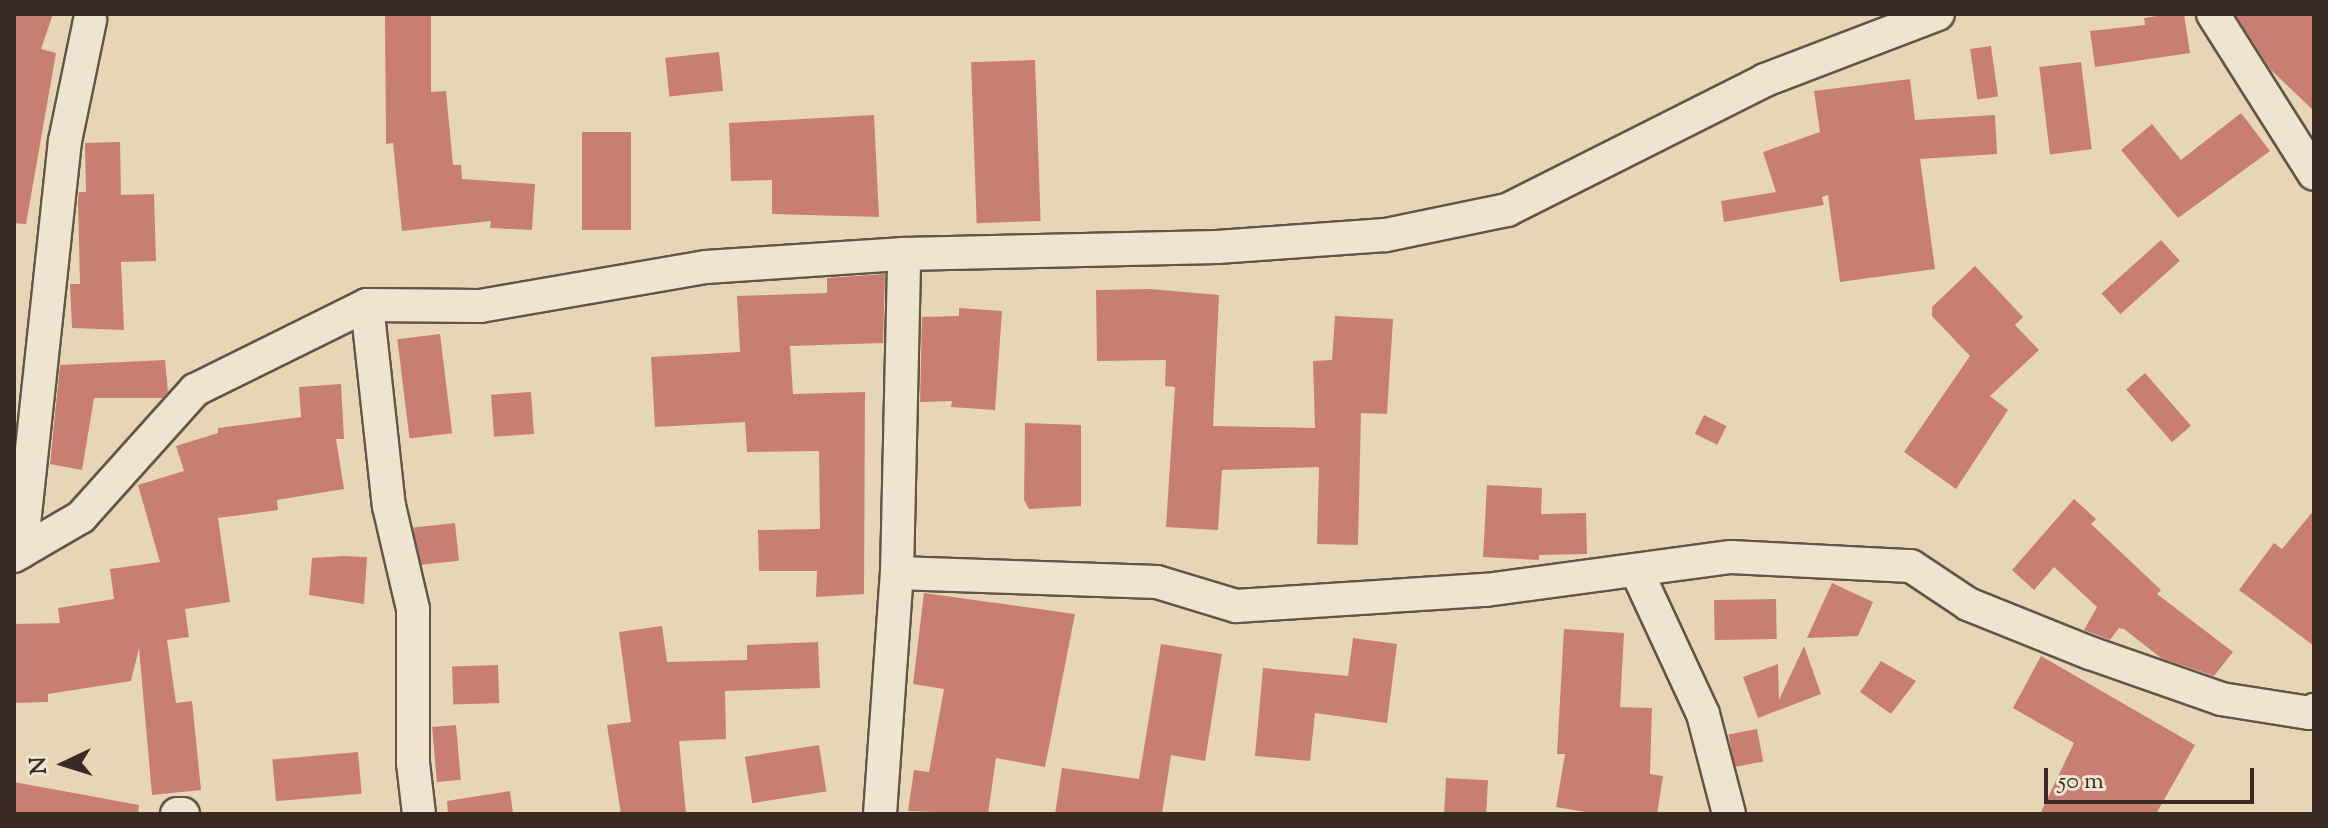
<!DOCTYPE html>
<html>
<head>
<meta charset="utf-8">
<style>
  body { margin:0 }
  #map { position:relative; width:2328px; height:828px; overflow:hidden; background:#e7d6b6; font-family:"Sorts Mill Goudy",serif }
  div>[style] { position:absolute }
  .building>* { inset:0; background:#c87f71; transform-origin:0 0 }
  .roads { filter:drop-shadow(2px 0 #645549) drop-shadow(-2px 0 #645549) drop-shadow(0 2px #645549) drop-shadow(0 -2px #645549) }
  .street>* { height:32px; margin:-16px; padding:0 16px; transform-origin:16px; border-radius:16px; background:#efe4d0 }
  span { translate:-50% -50%; white-space:nowrap; text-align:center; line-height:1.15; -webkit-text-stroke:7px #efe4d0; paint-order:stroke }
  .frame { position:absolute; inset:0; border:16px solid #392a25; pointer-events:none }
  .north { position:absolute; left:24px; top:724px; width:80px; height:80px; -webkit-text-stroke:6px #efe4d0; paint-order:stroke; rotate:266deg; font-size:22px; font-weight:700; line-height:32px; text-align:center; color:#392a25 }
  .north::after { content:''; display:block; margin:auto; width:28px; height:36px; background:#392a25; clip-path:polygon(50% 0,100% 100%,50% 72%,0 100%) }
  .scale { position:absolute; left:2044px; top:768px; width:210px; height:36px; box-sizing:border-box; border:4px solid #392a25; border-top:0; padding-left:10px; font-size:24px; line-height:28px; white-space:nowrap; color:#392a25; -webkit-text-stroke:6px #efe4d0; paint-order:stroke }
</style>
</head>
<body>
<div id="map">
  <div class="building">
    <i style="clip-path:polygon(14px 14px,53px 14px,41px 49px,56px 53px,26px 224px,14px 223px)"></i>
    <i style="clip-path:polygon(385px 14px,431px 14px,431px 92px,446px 91px,453px 165px,461px 165px,462px 179px,535px 184px,532px 230px,490px 228px,491px 221px,402px 231px,393px 143px,386px 144px)"></i>
    <i style="clip-path:polygon(2171px 14px,2184px 14px,2190px 53px,2095px 67px,2090px 31px,2145px 25px,2144px 18px)"></i>
    <i style="clip-path:polygon(2235px 14px,2314px 14px,2314px 111px,2271px 70px)"></i>
    <i style="left:1991px;top:46px;width:51px;height:21px;rotate:82deg"></i>
    <i style="left:719px;top:52px;width:39px;height:54px;rotate:84deg"></i>
    <i style="left:1035px;top:60px;width:161px;height:64px;rotate:88deg"></i>
    <i style="left:2081px;top:62px;width:88px;height:42px;rotate:83deg"></i>
    <i style="clip-path:polygon(1910px 79px,1915px 120px,1995px 115px,1997px 154px,1920px 159px,1935px 269px,1840px 282px,1828px 195px,1822px 197px,1824px 205px,1724px 222px,1721px 201px,1776px 192px,1763px 152px,1820px 132px,1814px 91px)"></i>
    <i style="clip-path:polygon(2241px 113px,2270px 151px,2178px 218px,2121px 150px,2152px 124px,2181px 160px)"></i>
    <i style="clip-path:polygon(874px 115px,879px 217px,772px 214px,772px 180px,731px 181px,729px 123px)"></i>
    <i style="left:582px;top:132px;width:49px;height:98px"></i>
    <i style="clip-path:polygon(120px 142px,121px 195px,154px 194px,156px 261px,121px 262px,124px 330px,72px 328px,70px 284px,80px 284px,78px 202px,79px 192px,86px 192px,85px 143px)"></i>
    <i style="left:2161px;top:240px;width:28px;height:80px;rotate:48deg"></i>
    <i style="clip-path:polygon(1975px 266px,2023px 317px,2015px 325px,2039px 350px,1990px 396px,2008px 410px,1956px 489px,1904px 452px,1970px 356px,1932px 316px,1932px 307px)"></i>
    <i style="clip-path:polygon(885px 274px,883px 343px,790px 346px,793px 394px,865px 392px,864px 594px,816px 597px,817px 571px,759px 571px,758px 530px,820px 529px,819px 451px,747px 452px,745px 422px,655px 427px,651px 357px,740px 352px,737px 296px,827px 293px,827px 278px)"></i>
    <i style="clip-path:polygon(1150px 289px,1219px 295px,1213px 426px,1315px 428px,1313px 361px,1332px 360px,1335px 316px,1393px 319px,1387px 414px,1361px 413px,1358px 545px,1317px 544px,1319px 467px,1222px 470px,1218px 530px,1166px 527px,1175px 387px,1165px 386px,1166px 360px,1097px 361px,1096px 290px)"></i>
    <i style="clip-path:polygon(959px 308px,1002px 311px,995px 410px,951px 407px,952px 401px,920px 402px,922px 317px,959px 316px)"></i>
    <i style="left:440px;top:334px;width:100px;height:43px;rotate:83deg"></i>
    <i style="clip-path:polygon(165px 360px,168px 392px,162px 398px,94px 398px,82px 470px,50px 464px,60px 365px)"></i>
    <i style="left:2145px;top:373px;width:70px;height:25px;rotate:49deg"></i>
    <i style="clip-path:polygon(341px 384px,344px 439px,336px 439px,344px 489px,277px 500px,278px 510px,218px 518px,230px 602px,185px 609px,189px 637px,167px 640px,176px 703px,192px 701px,201px 790px,152px 795px,139px 648px,131px 681px,48px 694px,48px 702px,14px 703px,14px 624px,60px 623px,58px 608px,114px 599px,110px 569px,160px 562px,138px 485px,184px 471px,176px 446px,218px 433px,218px 428px,301px 417px,299px 387px)"></i>
    <i style="left:531px;top:392px;width:42px;height:40px;rotate:86deg"></i>
    <i style="left:1704px;top:415px;width:25px;height:21px;rotate:26deg"></i>
    <i style="clip-path:polygon(1025px 423px,1081px 425px,1081px 506px,1029px 509px,1024px 500px)"></i>
    <i style="clip-path:polygon(1487px 485px,1542px 488px,1541px 514px,1586px 513px,1587px 554px,1539px 555px,1539px 560px,1483px 557px)"></i>
    <i style="clip-path:polygon(2074px 499px,2096px 519px,2091px 524px,2161px 590px,2157px 594px,2233px 652px,2214px 676px,2161px 658px,2124px 629px,2119px 628px,2110px 640px,2084px 630px,2097px 607px,2054px 567px,2034px 590px,2012px 570px)"></i>
    <i style="clip-path:polygon(2314px 510px,2314px 646px,2239px 590px,2274px 543px,2282px 549px)"></i>
    <i style="left:455px;top:523px;width:38px;height:42px;rotate:84deg"></i>
    <i style="clip-path:polygon(343px 556px,367px 557px,364px 604px,309px 595px,312px 558px)"></i>
    <i style="clip-path:polygon(1832px 583px,1873px 602px,1858px 636px,1807px 638px)"></i>
    <i style="clip-path:polygon(924px 593px,1075px 614px,1045px 767px,996px 758px,988px 814px,908px 811px,914px 770px,929px 772px,944px 689px,913px 684px)"></i>
    <i style="left:1776px;top:599px;width:40px;height:62px;rotate:89deg"></i>
    <i style="clip-path:polygon(662px 626px,667px 662px,747px 660px,747px 645px,818px 642px,820px 688px,725px 691px,726px 739px,679px 741px,686px 814px,621px 814px,607px 725px,631px 722px,619px 632px)"></i>
    <i style="clip-path:polygon(1564px 629px,1624px 633px,1620px 707px,1652px 708px,1650px 774px,1663px 776px,1657px 814px,1597px 814px,1556px 807px,1565px 754px,1557px 754px)"></i>
    <i style="clip-path:polygon(1353px 638px,1397px 644px,1387px 723px,1315px 713px,1310px 761px,1255px 756px,1263px 668px,1348px 676px)"></i>
    <i style="clip-path:polygon(1161px 644px,1222px 654px,1205px 761px,1171px 755px,1162px 814px,1055px 814px,1062px 768px,1139px 779px)"></i>
    <i style="clip-path:polygon(1804px 646px,1821px 694px,1758px 718px,1743px 677px,1778px 664px,1779px 700px)"></i>
    <i style="clip-path:polygon(2041px 656px,2195px 745px,2156px 814px,2040px 814px,2074px 743px,2013px 708px)"></i>
    <i style="clip-path:polygon(1881px 661px,1916px 681px,1891px 714px,1860px 692px)"></i>
    <i style="left:498px;top:665px;width:38px;height:46px;rotate:88deg"></i>
    <i style="left:456px;top:725px;width:55px;height:24px;rotate:85deg"></i>
    <i style="left:1757px;top:729px;width:33px;height:29px;rotate:79deg"></i>
    <i style="left:819px;top:745px;width:47px;height:75px;rotate:81deg"></i>
    <i style="left:358px;top:752px;width:42px;height:86px;rotate:85deg"></i>
    <i style="left:1446px;top:778px;width:42px;height:36px;rotate:3deg"></i>
    <i style="clip-path:polygon(14px 782px,139px 805px,138px 814px,14px 814px)"></i>
    <i style="clip-path:polygon(510px 791px,513px 814px,448px 814px,447px 801px)"></i>
  </div>
  <div class="roads">
    <div class="street">
      <i style="left:2213px;top:14px;width:189px;rotate:57.7deg"></i>
      <i style="left:367px;top:305px;width:202px;rotate:83.8deg"></i>
      <i style="left:389px;top:506px;width:106px;rotate:76.9deg"></i>
      <i style="left:413px;top:609px;width:154px;rotate:90deg"></i>
      <i style="left:413px;top:763px;width:51px;rotate:83.3deg"></i>
      <i style="left:21px;top:552px;width:413px;rotate:-83.9deg"></i>
      <i style="left:65px;top:141px;width:124px;rotate:-78.3deg"></i>
      <i style="left:14px;top:556px;width:78px;rotate:-30.2deg"></i>
      <i style="left:81px;top:517px;width:171px;rotate:-48.1deg"></i>
      <i style="left:195px;top:390px;width:192px;rotate:-26.3deg"></i>
      <i style="left:367px;top:305px;width:113px;rotate:0.5deg"></i>
      <i style="left:480px;top:306px;width:229px;rotate:-9.8deg"></i>
      <i style="left:706px;top:267px;width:198px;rotate:-3.8deg"></i>
      <i style="left:904px;top:254px;width:313px;rotate:-1.3deg"></i>
      <i style="left:1217px;top:247px;width:169px;rotate:-4.1deg"></i>
      <i style="left:1386px;top:235px;width:124px;rotate:-11.7deg"></i>
      <i style="left:1507px;top:210px;width:289px;rotate:-26.7deg"></i>
      <i style="left:1765px;top:80px;width:185px;rotate:-20.9deg"></i>
      <i style="left:897px;top:573px;width:260px;rotate:2deg"></i>
      <i style="left:1157px;top:582px;width:83px;rotate:16.9deg"></i>
      <i style="left:1236px;top:606px;width:251px;rotate:-3.7deg"></i>
      <i style="left:1486px;top:590px;width:247px;rotate:-7.7deg"></i>
      <i style="left:1731px;top:557px;width:180px;rotate:2.9deg"></i>
      <i style="left:1911px;top:566px;width:69px;rotate:33.7deg"></i>
      <i style="left:1968px;top:604px;width:131px;rotate:21.9deg"></i>
      <i style="left:2090px;top:653px;width:139px;rotate:19.3deg"></i>
      <i style="left:2221px;top:699px;width:89px;rotate:9deg"></i>
      <i style="left:2309px;top:713px;width:6px;rotate:-31deg"></i>
      <i style="left:1638px;top:574px;width:154px;rotate:65.1deg"></i>
      <i style="left:1703px;top:714px;width:103px;rotate:75.4deg"></i>
      <i style="left:177px;top:814px;width:6px"></i>
      <i style="left:880px;top:814px;width:242px;rotate:-86deg"></i>
      <i style="left:897px;top:573px;width:319px;rotate:-88.7deg"></i>
    </div>
  </div>
  <div class="frame"></div>
  <div class="north">N</div>
  <div class="scale">50 m</div>
</div>
</body>
</html>
